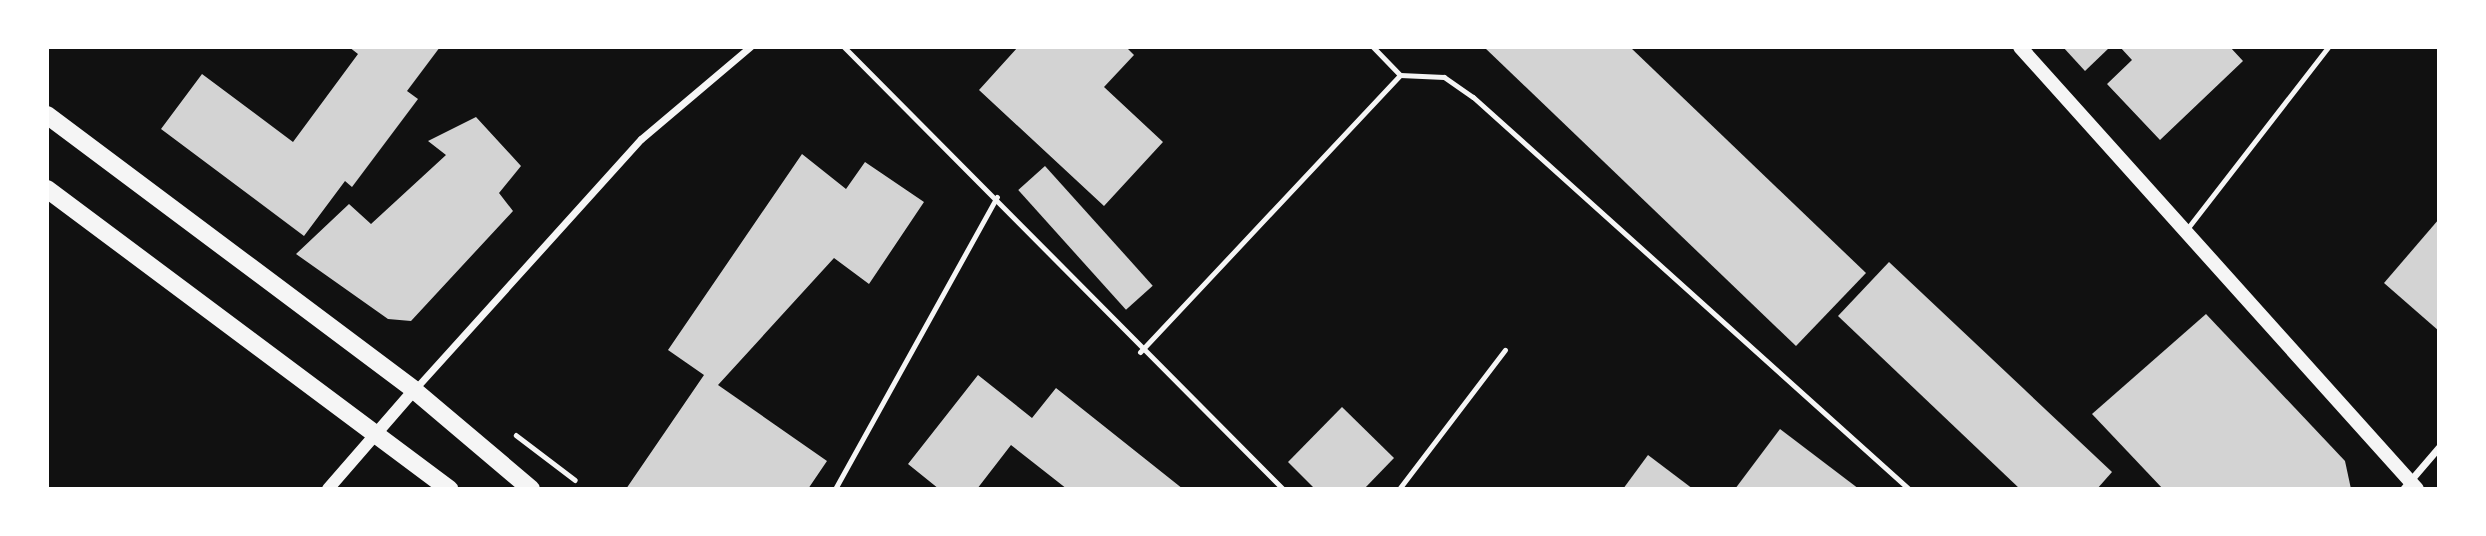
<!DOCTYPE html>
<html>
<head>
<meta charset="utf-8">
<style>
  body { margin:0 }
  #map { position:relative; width:2486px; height:536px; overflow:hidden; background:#111; font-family:Cabin,sans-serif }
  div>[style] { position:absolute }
  .building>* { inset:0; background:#d3d3d3; transform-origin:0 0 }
  .path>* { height:4.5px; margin:-2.25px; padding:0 2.25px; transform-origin:2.25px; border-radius:2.25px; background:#f5f5f5 }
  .service>* { height:5px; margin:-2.5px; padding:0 2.5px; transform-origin:2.5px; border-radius:2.5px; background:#f5f5f5 }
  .minor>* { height:7px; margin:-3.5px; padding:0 3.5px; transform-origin:3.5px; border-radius:3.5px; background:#f5f5f5 }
  .tertiary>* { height:12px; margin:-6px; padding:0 6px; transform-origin:6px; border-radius:6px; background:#f5f5f5 }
  .secondary>* { height:14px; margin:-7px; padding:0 7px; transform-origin:7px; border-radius:7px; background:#f5f5f5 }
  .primary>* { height:18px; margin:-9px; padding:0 9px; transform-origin:9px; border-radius:9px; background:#f5f5f5 }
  span { translate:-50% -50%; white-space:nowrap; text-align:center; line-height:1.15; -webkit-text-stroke:5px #fff; paint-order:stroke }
  .frame { position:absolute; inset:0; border:49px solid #fff; pointer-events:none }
</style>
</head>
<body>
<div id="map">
  <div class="building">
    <i style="clip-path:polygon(349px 47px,440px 47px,407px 91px,418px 99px,352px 187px,345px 181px,304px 236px,161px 129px,202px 74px,293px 142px,358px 54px)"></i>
    <i style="clip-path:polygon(1018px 47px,1126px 47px,1134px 55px,1104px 87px,1163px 142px,1104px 206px,979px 90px)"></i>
    <i style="clip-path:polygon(1484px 47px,1630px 47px,1866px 273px,1796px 346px)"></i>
    <i style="clip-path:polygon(2063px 47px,2110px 47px,2085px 71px)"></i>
    <i style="clip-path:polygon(2120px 47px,2230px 47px,2243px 61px,2160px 140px,2107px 84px,2132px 60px)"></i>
    <i style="clip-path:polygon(476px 117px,521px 166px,499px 193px,513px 211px,411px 321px,388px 319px,296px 254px,349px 204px,371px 224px,446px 155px,428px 141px)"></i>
    <i style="clip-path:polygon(802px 154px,846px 189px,865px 162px,924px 202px,869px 284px,834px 258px,718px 385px,827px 461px,808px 489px,626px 489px,704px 375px,668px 350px)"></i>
    <i style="left:1045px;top:166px;width:161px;height:36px;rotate:48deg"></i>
    <i style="clip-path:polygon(2439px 219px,2439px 331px,2384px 283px)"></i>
    <i style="clip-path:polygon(1889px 262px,2112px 472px,2097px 489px,2020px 489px,1838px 316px)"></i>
    <i style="clip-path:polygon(2206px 314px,2345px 461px,2351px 489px,2163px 489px,2092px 414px)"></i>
    <i style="clip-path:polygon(978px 375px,1032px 418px,1056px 388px,1183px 489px,1067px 489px,1011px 445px,977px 489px,939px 489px,908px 464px)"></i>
    <i style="clip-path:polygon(1342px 407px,1394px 458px,1364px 489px,1315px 489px,1288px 462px)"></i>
    <i style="clip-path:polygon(1780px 429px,1859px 489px,1735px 489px)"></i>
    <i style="clip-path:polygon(1648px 455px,1693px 489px,1623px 489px)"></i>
  </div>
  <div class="path">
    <i style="left:516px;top:435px;width:74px;rotate:37.3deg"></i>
  </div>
  <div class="service">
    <i style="left:844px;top:47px;width:623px;rotate:45.2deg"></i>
    <i style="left:1373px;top:47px;width:39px;rotate:46deg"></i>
    <i style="left:1400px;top:75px;width:44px;rotate:2.6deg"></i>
    <i style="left:1444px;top:77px;width:35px;rotate:35deg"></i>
    <i style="left:1473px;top:97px;width:586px;rotate:41.96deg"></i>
    <i style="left:2187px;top:229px;width:230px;rotate:-52.2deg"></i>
    <i style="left:1140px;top:352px;width:380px;rotate:-46.8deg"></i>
    <i style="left:835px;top:489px;width:334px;rotate:-61deg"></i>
    <i style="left:1399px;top:489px;width:175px;rotate:-52.7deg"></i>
  </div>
  <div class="minor">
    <i style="left:415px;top:389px;width:337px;rotate:-47.9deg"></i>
    <i style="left:641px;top:139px;width:143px;rotate:-40.2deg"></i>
    <i style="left:2403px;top:489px;width:55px;rotate:-49.4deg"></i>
  </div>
  <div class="tertiary">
    <i style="left:328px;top:489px;width:131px;rotate:-49deg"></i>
  </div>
  <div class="secondary">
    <i style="left:2020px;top:47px;width:594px;rotate:48.07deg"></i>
  </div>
  <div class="primary">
    <i style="left:47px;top:115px;width:459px;rotate:36.8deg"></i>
    <i style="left:414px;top:390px;width:153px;rotate:40.2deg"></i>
    <i style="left:47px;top:189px;width:502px;rotate:36.73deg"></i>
  </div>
  <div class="frame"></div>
</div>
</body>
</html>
